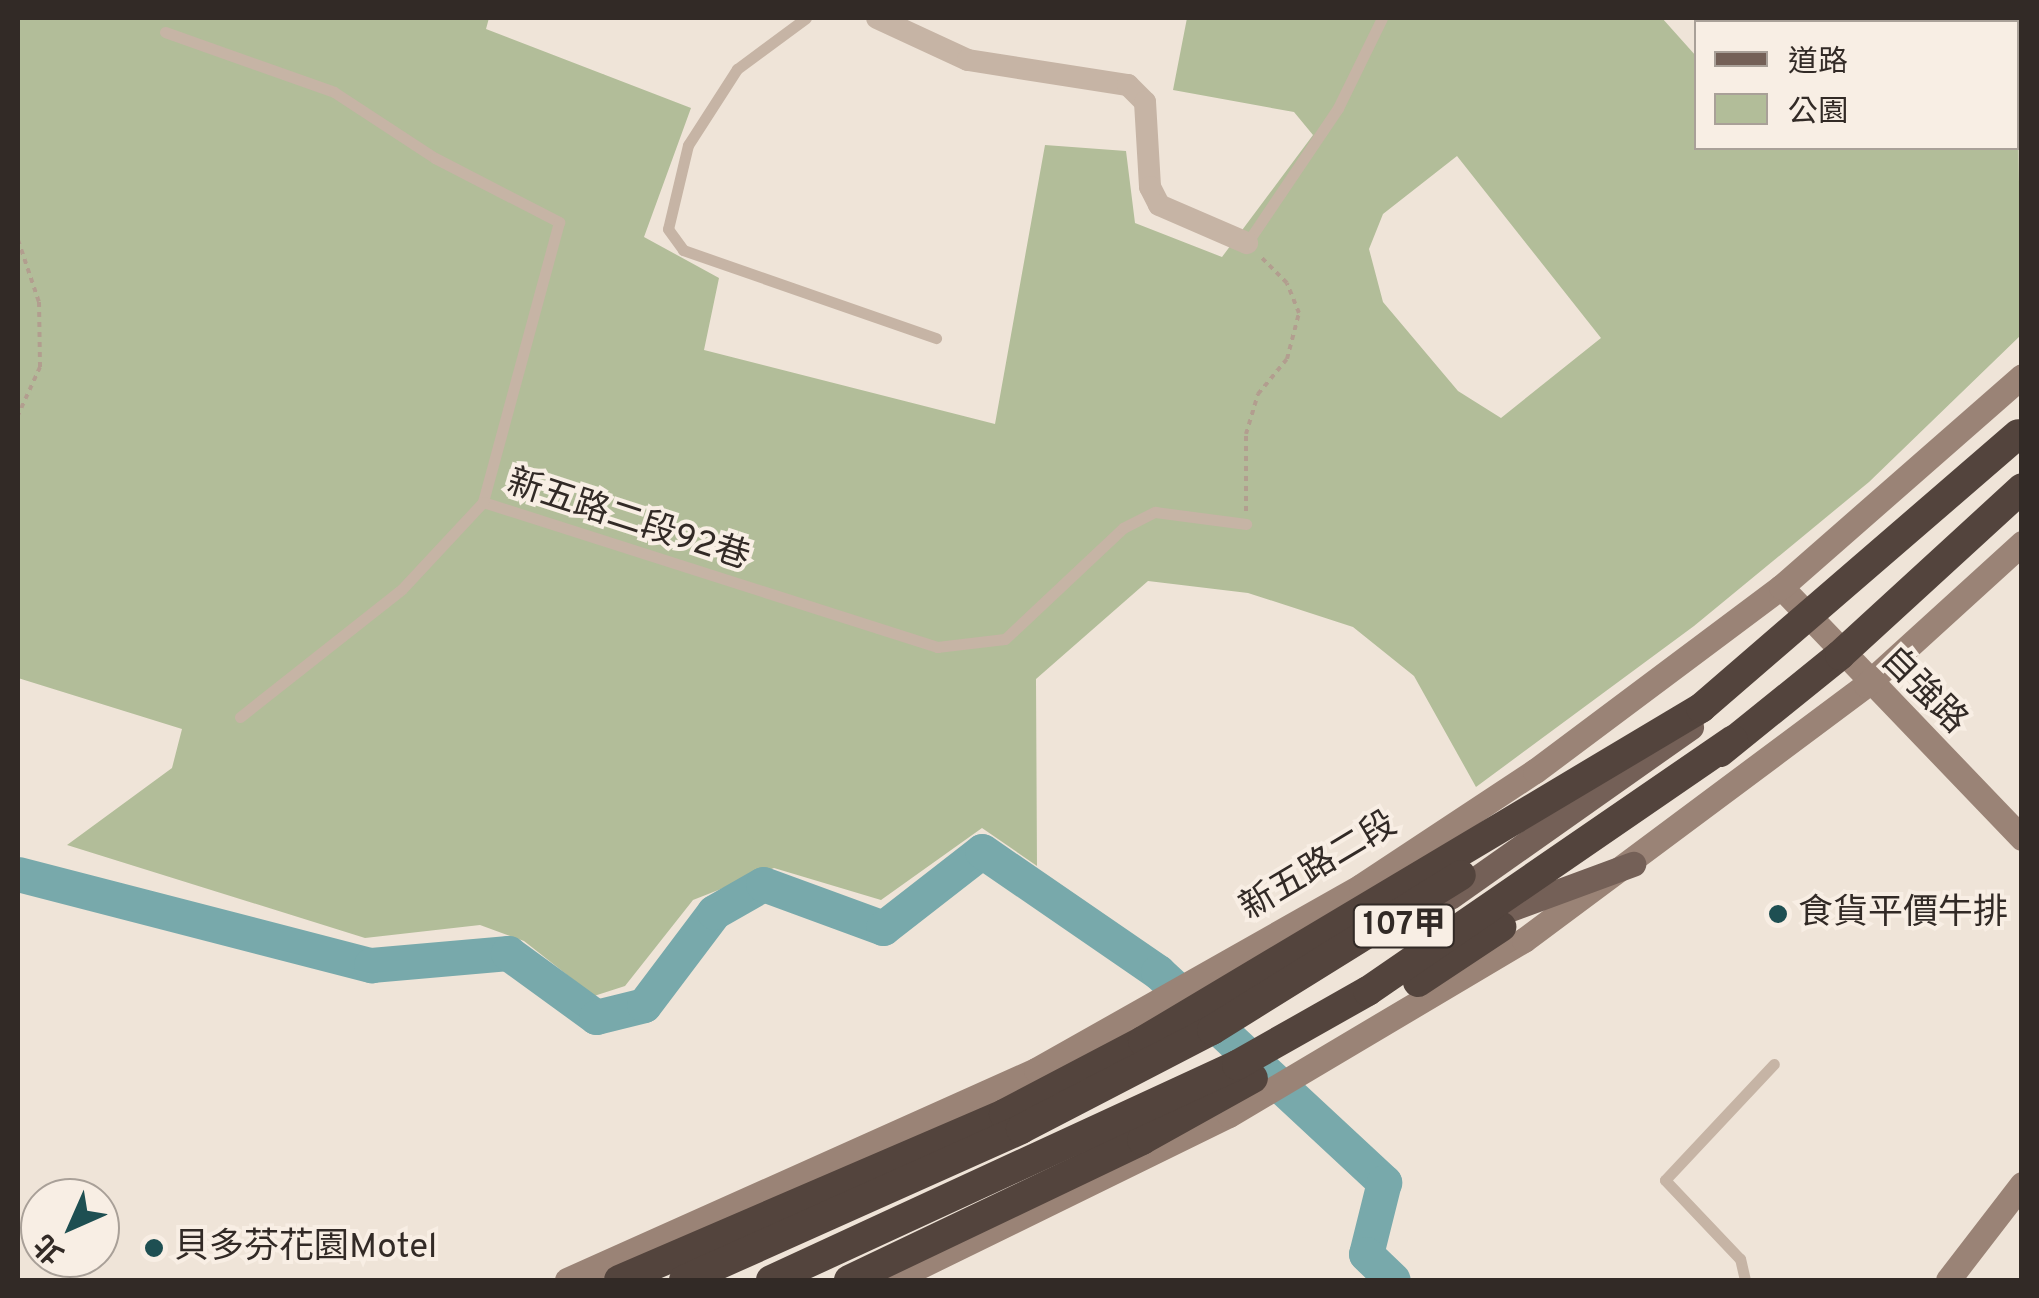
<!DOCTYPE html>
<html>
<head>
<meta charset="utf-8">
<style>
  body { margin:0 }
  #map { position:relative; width:2039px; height:1298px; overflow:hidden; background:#efe4d8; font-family:Overpass,"Noto Sans TC",sans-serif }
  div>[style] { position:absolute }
  .green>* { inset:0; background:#b2bd99 }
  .river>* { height:35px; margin:-17.5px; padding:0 17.5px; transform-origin:17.5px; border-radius:17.5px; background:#78a9ab }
  .path>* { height:4px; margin-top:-2px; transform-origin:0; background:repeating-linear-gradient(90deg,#b29e8f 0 5px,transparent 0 10px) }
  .lane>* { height:11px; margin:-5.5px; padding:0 5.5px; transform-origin:5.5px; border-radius:5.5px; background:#c6b4a5 }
  .street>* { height:22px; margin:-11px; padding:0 11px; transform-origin:11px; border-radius:11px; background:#c6b4a5 }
  .secondary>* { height:25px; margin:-12.5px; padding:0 12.5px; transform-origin:12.5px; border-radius:12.5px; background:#9a8376 }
  .primary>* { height:25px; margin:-12.5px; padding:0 12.5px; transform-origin:12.5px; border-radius:12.5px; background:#746057 }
  .highway>* { height:30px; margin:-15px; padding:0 15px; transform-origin:15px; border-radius:15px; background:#53443d }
  .highway-bridge>* { height:30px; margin:-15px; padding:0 15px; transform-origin:15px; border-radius:15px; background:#53443d }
  .dots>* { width:28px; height:28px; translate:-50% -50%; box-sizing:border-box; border:5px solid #f8eee4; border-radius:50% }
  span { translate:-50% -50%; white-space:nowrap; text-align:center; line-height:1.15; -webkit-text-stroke:8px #f8eee4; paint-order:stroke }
  .shield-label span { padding:2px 8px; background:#f8eee4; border:2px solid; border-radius:8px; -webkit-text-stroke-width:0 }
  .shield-label { font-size:32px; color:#322a26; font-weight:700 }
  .street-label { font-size:35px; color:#322a26 }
  .poi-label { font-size:35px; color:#322a26 }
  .left { translate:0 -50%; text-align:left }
  .frame { position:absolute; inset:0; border:20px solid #322a26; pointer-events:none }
  .legend { position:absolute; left:1694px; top:20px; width:325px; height:130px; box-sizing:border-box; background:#f8eee4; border:2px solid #a9a098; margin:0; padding:12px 18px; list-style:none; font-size:30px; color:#322a26 }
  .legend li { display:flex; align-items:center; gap:20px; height:50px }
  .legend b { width:50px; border:2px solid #a9a098 }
  .north { position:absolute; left:20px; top:1178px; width:100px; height:100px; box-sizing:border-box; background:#f8eee4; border:2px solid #a9a098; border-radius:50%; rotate:225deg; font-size:28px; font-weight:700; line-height:40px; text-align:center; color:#322a26 }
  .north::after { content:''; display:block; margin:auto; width:35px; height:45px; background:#1e4f52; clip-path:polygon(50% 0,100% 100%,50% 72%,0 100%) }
</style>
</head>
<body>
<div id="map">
  <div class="green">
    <i style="clip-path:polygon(evenodd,18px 18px,489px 18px,486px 29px,691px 108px,644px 237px,719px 278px,704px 350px,995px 424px,1045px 145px,1126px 151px,1135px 223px,1222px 257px,1313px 135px,1294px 112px,1173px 90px,1187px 18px,1662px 18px,1696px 56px,1696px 148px,2016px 148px,2017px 31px,2021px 335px,1869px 482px,1694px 626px,1476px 787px,1414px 676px,1353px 627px,1248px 593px,1148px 581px,1036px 679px,1037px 866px,982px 828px,881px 900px,774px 868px,693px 900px,625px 986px,594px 996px,524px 941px,480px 925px,365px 938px,67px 845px,172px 768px,182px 729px,18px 678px,18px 18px,1457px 156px,1601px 338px,1501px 418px,1458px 391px,1383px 302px,1369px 249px,1383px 214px,1457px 156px)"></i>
  </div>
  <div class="river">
    <i style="left:18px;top:874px;width:365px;rotate:14.5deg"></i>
    <i style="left:371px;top:965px;width:138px;rotate:-5deg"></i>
    <i style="left:508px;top:953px;width:109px;rotate:36deg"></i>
    <i style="left:596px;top:1017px;width:49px;rotate:-14deg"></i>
    <i style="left:644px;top:1005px;width:116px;rotate:-53deg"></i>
    <i style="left:714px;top:912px;width:56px;rotate:-29.7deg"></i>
    <i style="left:763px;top:884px;width:128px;rotate:20.1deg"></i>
    <i style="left:883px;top:928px;width:125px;rotate:-37.9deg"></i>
    <i style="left:982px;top:851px;width:214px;rotate:34.5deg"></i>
    <i style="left:1158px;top:972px;width:309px;rotate:42.9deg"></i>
    <i style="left:1384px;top:1182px;width:74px;rotate:104deg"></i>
    <i style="left:1366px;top:1254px;width:37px;rotate:44deg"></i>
  </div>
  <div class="path">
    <i style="left:18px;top:240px;width:65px;rotate:71.3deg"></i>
    <i style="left:39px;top:302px;width:65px;rotate:89.1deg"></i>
    <i style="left:40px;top:367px;width:53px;rotate:114.6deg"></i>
    <i style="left:1246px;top:511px;width:77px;rotate:-90deg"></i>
    <i style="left:1246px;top:434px;width:42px;rotate:-73.3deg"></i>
    <i style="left:1258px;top:394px;width:45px;rotate:-50.4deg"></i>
    <i style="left:1287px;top:359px;width:48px;rotate:-75.4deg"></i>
    <i style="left:1299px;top:313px;width:32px;rotate:-112deg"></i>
    <i style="left:1287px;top:283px;width:37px;rotate:-135deg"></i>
  </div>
  <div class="lane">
    <i style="left:806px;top:18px;width:86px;rotate:143.5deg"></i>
    <i style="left:737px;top:69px;width:90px;rotate:122.8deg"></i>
    <i style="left:688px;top:145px;width:86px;rotate:103.4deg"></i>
    <i style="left:668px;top:229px;width:26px;rotate:54deg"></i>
    <i style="left:683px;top:250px;width:268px;rotate:19.2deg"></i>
    <i style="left:1972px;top:18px;width:7px;rotate:34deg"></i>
    <i style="left:165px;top:32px;width:179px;rotate:19.5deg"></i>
    <i style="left:334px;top:92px;width:121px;rotate:33.2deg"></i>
    <i style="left:435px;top:158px;width:140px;rotate:27.3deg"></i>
    <i style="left:559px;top:222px;width:290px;rotate:105.2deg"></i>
    <i style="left:483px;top:502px;width:477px;rotate:17.7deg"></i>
    <i style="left:937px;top:647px;width:68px;rotate:-6.7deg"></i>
    <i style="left:1005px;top:639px;width:162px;rotate:-43.2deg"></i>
    <i style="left:1123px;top:528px;width:36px;rotate:-27deg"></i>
    <i style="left:1155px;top:512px;width:92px;rotate:7.5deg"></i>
    <i style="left:2016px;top:57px;width:6px;rotate:18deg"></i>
    <i style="left:2016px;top:98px;width:12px;rotate:59deg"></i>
    <i style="left:1247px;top:243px;width:163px;rotate:-56deg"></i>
    <i style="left:1338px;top:108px;width:100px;rotate:-63.9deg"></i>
    <i style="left:240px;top:717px;width:206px;rotate:-38.3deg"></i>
    <i style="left:402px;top:589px;width:119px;rotate:-47deg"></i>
    <i style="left:1745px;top:1280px;width:22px;rotate:-103deg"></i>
    <i style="left:1740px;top:1259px;width:109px;rotate:-133.5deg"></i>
    <i style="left:1665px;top:1180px;width:159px;rotate:-46.8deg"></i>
  </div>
  <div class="street">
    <i style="left:877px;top:18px;width:100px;rotate:24.8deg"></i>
    <i style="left:968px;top:60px;width:162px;rotate:8.9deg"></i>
    <i style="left:1128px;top:85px;width:24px;rotate:45deg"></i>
    <i style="left:1145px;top:102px;width:85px;rotate:86.6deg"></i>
    <i style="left:1150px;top:187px;width:20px;rotate:63deg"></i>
    <i style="left:1159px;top:205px;width:96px;rotate:23.4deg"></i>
  </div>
  <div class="secondary">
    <i style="left:1781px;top:587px;width:348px;rotate:46.2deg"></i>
    <i style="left:567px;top:1280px;width:514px;rotate:-24.12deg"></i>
    <i style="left:1036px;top:1070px;width:373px;rotate:-29.5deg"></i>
    <i style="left:1361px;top:886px;width:209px;rotate:-33.5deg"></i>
    <i style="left:1535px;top:771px;width:307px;rotate:-36.8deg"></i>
    <i style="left:1781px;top:587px;width:320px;rotate:-41.2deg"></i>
    <i style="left:892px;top:1280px;width:375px;rotate:-26.1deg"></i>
    <i style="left:1229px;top:1115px;width:343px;rotate:-30.7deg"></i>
    <i style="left:1524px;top:940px;width:427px;rotate:-36.7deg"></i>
    <i style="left:1866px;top:685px;width:211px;rotate:-42.3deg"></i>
    <i style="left:1948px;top:1280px;width:121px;rotate:-52.4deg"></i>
  </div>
  <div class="primary">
    <i style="left:1450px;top:897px;width:295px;rotate:-35.2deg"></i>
    <i style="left:1486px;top:918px;width:157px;rotate:-20.2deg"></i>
  </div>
  <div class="highway">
    <i style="left:619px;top:1280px;width:419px;rotate:-23.3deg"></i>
    <i style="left:1004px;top:1114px;width:157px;rotate:-27.7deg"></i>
    <i style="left:1143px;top:1041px;width:650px;rotate:-30.83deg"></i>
    <i style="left:684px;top:1280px;width:369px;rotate:-24.1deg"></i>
    <i style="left:1021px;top:1129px;width:215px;rotate:-27.4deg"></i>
    <i style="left:1212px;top:1030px;width:293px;rotate:-31.9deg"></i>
    <i style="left:849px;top:1280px;width:325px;rotate:-25.5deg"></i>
  </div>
  <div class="highway-bridge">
    <i style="left:1701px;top:708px;width:419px;rotate:-40.8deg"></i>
    <i style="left:1720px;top:752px;width:154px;rotate:-38.9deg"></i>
    <i style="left:1840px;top:655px;width:247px;rotate:-42.5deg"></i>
    <i style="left:1418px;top:982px;width:100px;rotate:-33.5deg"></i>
    <i style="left:1142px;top:1140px;width:127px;rotate:-29.2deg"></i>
    <i style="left:771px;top:1280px;width:513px;rotate:-24.77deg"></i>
    <i style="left:1237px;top:1065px;width:150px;rotate:-29.5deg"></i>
    <i style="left:1368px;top:991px;width:443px;rotate:-34.5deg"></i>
  </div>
  <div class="dots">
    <i style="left:1778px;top:914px;background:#1e4f52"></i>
    <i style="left:154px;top:1248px;background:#1e4f52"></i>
  </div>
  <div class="shield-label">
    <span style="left:1404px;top:926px">107甲</span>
  </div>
  <div class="street-label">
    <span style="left:628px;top:521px;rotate:18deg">新五路二段92巷</span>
    <span style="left:1923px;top:691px;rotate:45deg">自強路</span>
    <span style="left:1319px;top:867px;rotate:-31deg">新五路二段</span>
  </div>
  <div class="poi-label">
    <span class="left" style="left:1798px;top:914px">食貨平價牛排</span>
    <span class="left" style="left:174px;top:1248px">貝多芬花園Motel</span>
  </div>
  <div class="frame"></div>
  <ul class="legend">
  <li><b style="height:12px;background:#746057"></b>道路</li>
  <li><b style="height:28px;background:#b2bd99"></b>公園</li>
  </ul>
  <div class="north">北</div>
</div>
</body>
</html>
